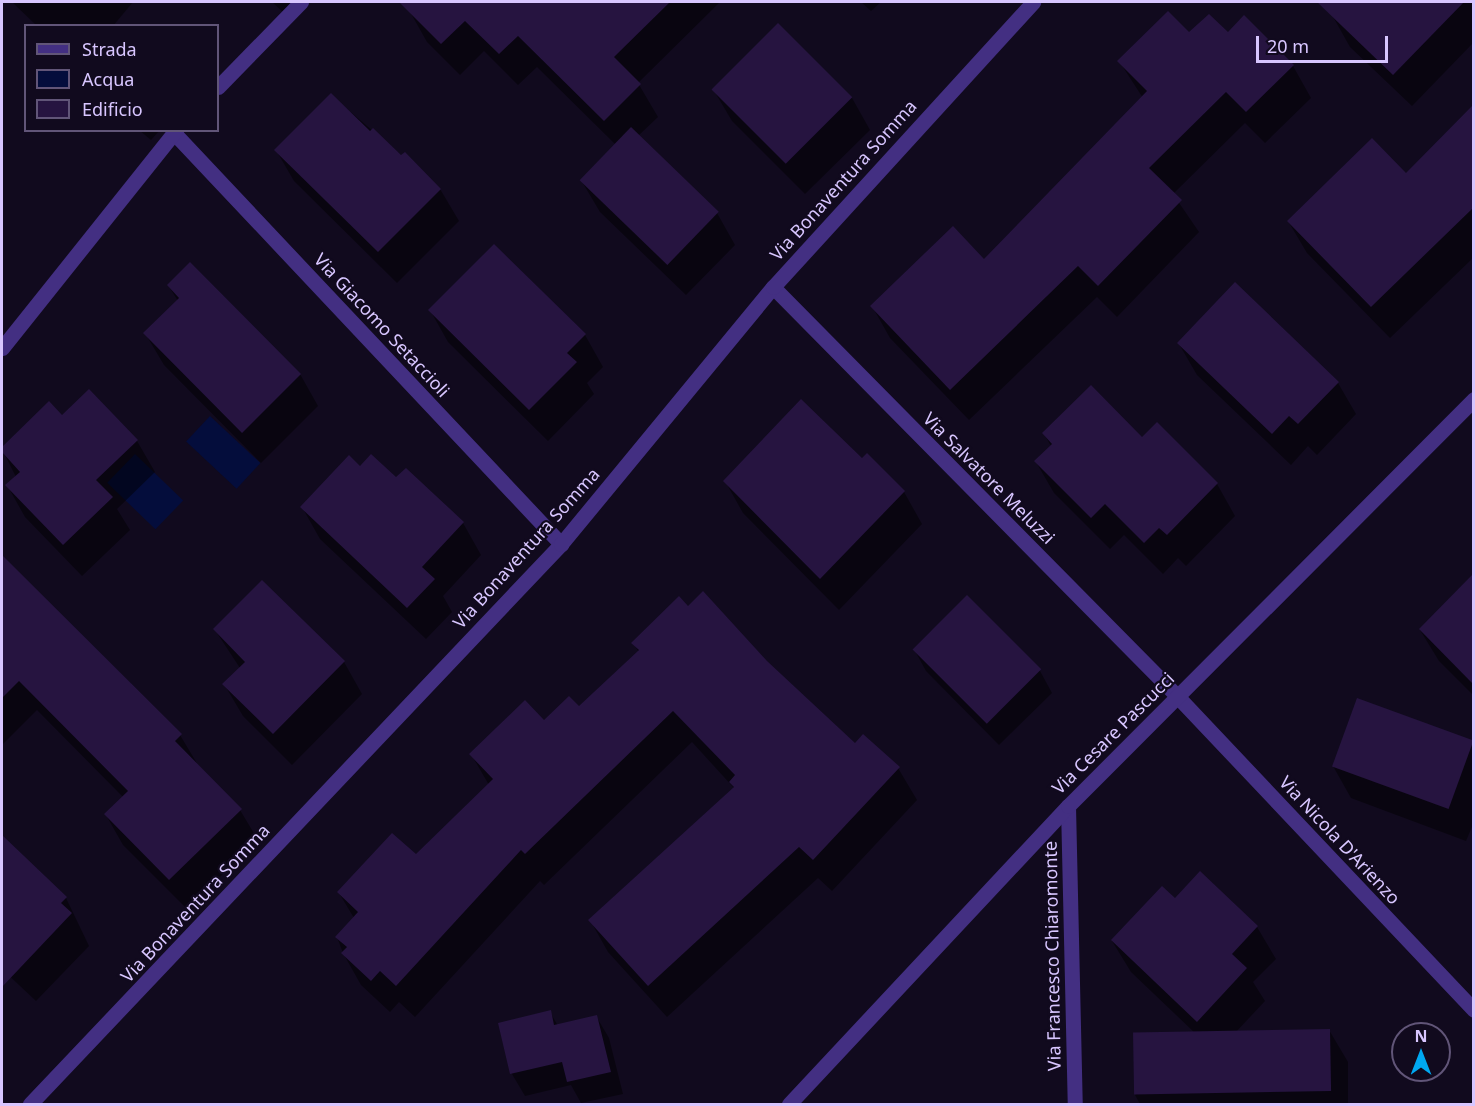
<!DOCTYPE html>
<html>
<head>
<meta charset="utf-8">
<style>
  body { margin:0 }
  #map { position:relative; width:1475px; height:1106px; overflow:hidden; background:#110a1e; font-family:"Noto Sans",sans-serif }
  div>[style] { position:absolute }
  .water>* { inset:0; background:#040d3c; transform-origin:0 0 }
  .shadow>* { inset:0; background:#0007 }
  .building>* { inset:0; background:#261440; transform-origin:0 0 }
  .minor>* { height:15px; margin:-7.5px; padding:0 7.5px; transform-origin:7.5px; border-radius:7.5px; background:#432f82 }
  span { translate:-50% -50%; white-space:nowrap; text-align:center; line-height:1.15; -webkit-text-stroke:4.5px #110a1e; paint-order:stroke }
  .street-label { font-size:18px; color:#d8c6ff }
  .frame { position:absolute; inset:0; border:3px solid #d8c6ff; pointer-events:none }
  .legend { position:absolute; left:24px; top:24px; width:195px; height:108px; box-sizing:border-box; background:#110a1e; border:2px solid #615578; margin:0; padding:8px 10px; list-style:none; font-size:18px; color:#d8c6ff }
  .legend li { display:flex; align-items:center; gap:12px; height:30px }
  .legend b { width:30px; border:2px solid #615578 }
  .north { position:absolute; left:1391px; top:1022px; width:60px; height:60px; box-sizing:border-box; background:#110a1e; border:2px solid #615578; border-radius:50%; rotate:0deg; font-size:16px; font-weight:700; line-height:24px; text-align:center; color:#d8c6ff }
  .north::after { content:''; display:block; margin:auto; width:21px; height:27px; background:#00a8f1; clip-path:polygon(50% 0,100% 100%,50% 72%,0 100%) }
  .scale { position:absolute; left:1256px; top:36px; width:132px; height:27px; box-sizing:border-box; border:3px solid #d8c6ff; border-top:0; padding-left:8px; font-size:18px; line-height:21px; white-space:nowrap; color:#d8c6ff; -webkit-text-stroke:4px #110a1e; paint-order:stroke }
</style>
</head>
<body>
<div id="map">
  <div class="water">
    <i style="left:210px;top:416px;width:69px;height:35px;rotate:43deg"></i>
    <i style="left:135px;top:454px;width:67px;height:40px;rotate:44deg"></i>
  </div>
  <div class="shadow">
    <i style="clip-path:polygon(12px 2px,133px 2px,113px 26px,37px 26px)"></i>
    <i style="clip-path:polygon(272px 2px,296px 2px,285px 14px)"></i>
    <i style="clip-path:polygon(418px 2px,720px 2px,638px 83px,658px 117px,638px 136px,717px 213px,735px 245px,686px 295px,600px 212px,581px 180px,616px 145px,537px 67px,518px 85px,484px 51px,460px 75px,427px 42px,409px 10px)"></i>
    <i style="clip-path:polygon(861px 2px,881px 2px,871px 11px)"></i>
    <i style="clip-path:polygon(1327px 2px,1474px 2px,1474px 42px,1412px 106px,1350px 47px,1332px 15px,1336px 10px)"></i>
    <i style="clip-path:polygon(1189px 34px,1228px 34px,1293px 66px,1311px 98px,1265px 143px,1245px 123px,1173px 194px,1199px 232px,1117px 317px,1097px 297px,969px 420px,890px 338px,872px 306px,984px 261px,1143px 98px,1119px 61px)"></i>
    <i style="clip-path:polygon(713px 89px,852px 98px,870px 130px,805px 194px,732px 121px)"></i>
    <i style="clip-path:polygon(331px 95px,440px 189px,459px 221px,397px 283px,294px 181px,276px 150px)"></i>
    <i style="clip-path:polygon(1474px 107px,1474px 257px,1390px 338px,1307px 253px,1288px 221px,1406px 175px)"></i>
    <i style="clip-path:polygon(139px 130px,160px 130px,151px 140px)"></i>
    <i style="clip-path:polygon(494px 246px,585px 335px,603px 367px,587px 383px,594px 394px,548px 441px,448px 342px,430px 310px)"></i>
    <i style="clip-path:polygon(168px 285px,300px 374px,318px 406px,261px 463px,164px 365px,145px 333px,178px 301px)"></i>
    <i style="clip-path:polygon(1179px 344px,1338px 383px,1356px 414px,1317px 455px,1308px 446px,1291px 465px,1197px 375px)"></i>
    <i style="clip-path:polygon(49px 403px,62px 417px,137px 441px,155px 472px,117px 509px,130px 530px,82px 576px,25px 517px,7px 485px,16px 477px,2px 449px)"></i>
    <i style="clip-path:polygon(1157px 424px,1217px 484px,1235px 516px,1186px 566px,1178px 558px,1163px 574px,1124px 535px,1110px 549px,1054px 493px,1036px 462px,1051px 446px,1044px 434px,1142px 439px)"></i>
    <i style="clip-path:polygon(867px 455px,904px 492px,922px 524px,839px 610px,743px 513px,725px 481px,862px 460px)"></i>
    <i style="clip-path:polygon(360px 468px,396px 480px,406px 470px,463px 523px,481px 555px,443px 596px,452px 612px,426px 639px,320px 539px,302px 507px)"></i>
    <i style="clip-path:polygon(13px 569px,180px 735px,198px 765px,240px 810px,258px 840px,187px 909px,123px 845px,106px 815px,123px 797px,37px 710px,2px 745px,2px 580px)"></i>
    <i style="clip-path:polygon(1474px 576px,1474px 696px,1439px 661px,1420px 630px)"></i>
    <i style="clip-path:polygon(688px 608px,766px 662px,856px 745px,898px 768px,917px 800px,832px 891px,818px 878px,667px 1017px,608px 952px,590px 920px,734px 788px,692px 742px,544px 885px,540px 881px,415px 1017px,399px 1002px,390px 1012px,361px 985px,343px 953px,337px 937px,354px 918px,339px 893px,416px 856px,489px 785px,471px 754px,579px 708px,639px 652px,633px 643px)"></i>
    <i style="clip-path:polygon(215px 630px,344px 662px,362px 694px,292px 765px,243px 716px,224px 684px,240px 668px)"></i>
    <i style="clip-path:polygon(914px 649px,1040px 671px,1052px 693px,999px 745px,926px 671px)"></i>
    <i style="clip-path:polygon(1358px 700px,1473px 743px,1474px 822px,1466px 841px,1351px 798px,1333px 766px)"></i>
    <i style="clip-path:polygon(2px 837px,66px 898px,89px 946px,36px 1001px,2px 969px)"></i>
    <i style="clip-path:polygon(1200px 873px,1257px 927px,1276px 959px,1253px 982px,1265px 1001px,1235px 1033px,1329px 1030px,1348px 1062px,1348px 1104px,1140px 1104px,1135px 1095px,1196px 1034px,1131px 972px,1112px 941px,1175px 900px)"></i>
    <i style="clip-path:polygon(550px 1012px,558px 1026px,596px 1016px,609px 1038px,623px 1094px,581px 1103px,571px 1085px,525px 1096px,512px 1074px,500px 1024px)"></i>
  </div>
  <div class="building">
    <i style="clip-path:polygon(399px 2px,670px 2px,614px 57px,641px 84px,604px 121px,518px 36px,499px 54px,465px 21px,441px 44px)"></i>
    <i style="clip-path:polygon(1317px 2px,1464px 2px,1393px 75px)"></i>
    <i style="clip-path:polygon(1168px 11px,1189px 32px,1209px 14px,1228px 32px,1244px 15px,1294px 65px,1246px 112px,1226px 92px,1149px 168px,1182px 200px,1098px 286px,1078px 266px,950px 390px,870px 306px,953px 226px,984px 259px,1147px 91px,1117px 61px)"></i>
    <i style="left:778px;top:23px;width:105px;height:94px;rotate:45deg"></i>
    <i style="clip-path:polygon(331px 93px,370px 131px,373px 128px,401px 155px,405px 152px,441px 189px,378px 252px,274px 150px)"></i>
    <i style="clip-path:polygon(1473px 105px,1473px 208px,1371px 307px,1287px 221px,1372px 138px,1406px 173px)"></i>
    <i style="left:631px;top:127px;width:122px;height:74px;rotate:44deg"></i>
    <i style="clip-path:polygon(494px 244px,586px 334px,567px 353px,577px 362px,529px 410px,428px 310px)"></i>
    <i style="clip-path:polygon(190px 262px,301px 374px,242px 433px,143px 333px,179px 298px,167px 285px)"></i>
    <i style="clip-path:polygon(1235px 282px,1339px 382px,1298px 424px,1289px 416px,1272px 434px,1177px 343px)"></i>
    <i style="clip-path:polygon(1091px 385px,1142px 437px,1157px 422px,1218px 483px,1167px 535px,1159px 528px,1144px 543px,1105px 504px,1091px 518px,1034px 461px,1052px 444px,1042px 433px)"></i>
    <i style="clip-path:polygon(89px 389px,138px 440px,96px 480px,113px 497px,63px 545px,5px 485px,20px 472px,2px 452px,2px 447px,49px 401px,62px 415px)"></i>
    <i style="clip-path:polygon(801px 399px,862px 458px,867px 453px,905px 491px,820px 579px,723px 481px)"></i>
    <i style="clip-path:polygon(371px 454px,396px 477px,406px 468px,464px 522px,422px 567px,435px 579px,407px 608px,300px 507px,349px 455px,360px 466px)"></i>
    <i style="clip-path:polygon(2px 555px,182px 734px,175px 741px,242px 809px,169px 880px,104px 814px,128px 791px,19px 681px,2px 698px)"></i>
    <i style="clip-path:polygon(1473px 574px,1473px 684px,1419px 629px)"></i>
    <i style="clip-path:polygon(262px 580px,345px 661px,273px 734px,222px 684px,245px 662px,213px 629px)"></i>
    <i style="clip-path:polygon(703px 591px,767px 661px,855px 743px,863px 734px,900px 767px,813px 860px,799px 847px,648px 986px,588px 920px,734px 787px,729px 782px,735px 775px,673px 711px,525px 854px,521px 850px,396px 986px,380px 971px,371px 981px,341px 953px,347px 947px,335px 937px,358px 912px,337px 892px,392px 833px,416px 854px,493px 779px,469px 754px,525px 700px,544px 720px,569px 696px,579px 706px,639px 650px,631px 643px,679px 596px,688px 606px)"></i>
    <i style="left:967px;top:595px;width:105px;height:77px;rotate:45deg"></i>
    <i style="left:1357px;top:698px;width:124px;height:73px;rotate:20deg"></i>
    <i style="clip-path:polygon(2px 835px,67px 897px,61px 903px,72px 913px,2px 987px)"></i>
    <i style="clip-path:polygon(1200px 871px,1258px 926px,1232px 954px,1247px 968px,1197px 1022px,1111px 940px,1162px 886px,1175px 898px)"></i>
    <i style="clip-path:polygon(551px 1010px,554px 1025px,597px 1015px,611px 1072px,567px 1082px,562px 1062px,510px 1074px,498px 1023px)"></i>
    <i style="left:1330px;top:1029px;width:62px;height:197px;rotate:89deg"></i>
  </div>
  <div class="minor">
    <i style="left:218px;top:87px;width:119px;rotate:-45.7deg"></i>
    <i style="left:174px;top:133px;width:565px;rotate:46.72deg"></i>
    <i style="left:773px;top:287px;width:575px;rotate:45.35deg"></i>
    <i style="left:1177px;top:696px;width:432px;rotate:46.6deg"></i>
    <i style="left:2px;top:348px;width:279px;rotate:-51.4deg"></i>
    <i style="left:1068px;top:806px;width:298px;rotate:88.7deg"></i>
    <i style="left:30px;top:1104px;width:772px;rotate:-46.52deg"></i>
    <i style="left:561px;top:544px;width:333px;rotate:-50.5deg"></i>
    <i style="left:773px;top:287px;width:386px;rotate:-47.6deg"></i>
    <i style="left:789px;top:1104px;width:408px;rotate:-46.9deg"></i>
    <i style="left:1068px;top:806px;width:575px;rotate:-45.07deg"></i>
  </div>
  <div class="street-label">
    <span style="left:843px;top:180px;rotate:-48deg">Via Bonaventura Somma</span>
    <span style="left:382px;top:325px;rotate:47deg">Via Giacomo Setaccioli</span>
    <span style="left:989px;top:478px;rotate:45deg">Via Salvatore Meluzzi</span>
    <span style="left:526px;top:548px;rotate:-48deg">Via Bonaventura Somma</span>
    <span style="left:1113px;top:733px;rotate:-45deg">Via Cesare Pascucci</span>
    <span style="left:1340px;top:840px;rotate:47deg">Via Nicola D'Arienzo</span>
    <span style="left:195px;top:903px;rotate:-47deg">Via Bonaventura Somma</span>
    <span style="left:1052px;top:956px;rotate:-91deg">Via Francesco Chiaromonte</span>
  </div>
  <div class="frame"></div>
  <ul class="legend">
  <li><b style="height:8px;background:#432f82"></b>Strada</li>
  <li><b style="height:16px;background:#040d3c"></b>Acqua</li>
  <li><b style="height:16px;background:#261440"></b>Edificio</li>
  </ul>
  <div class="north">N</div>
  <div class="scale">20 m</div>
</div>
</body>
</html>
